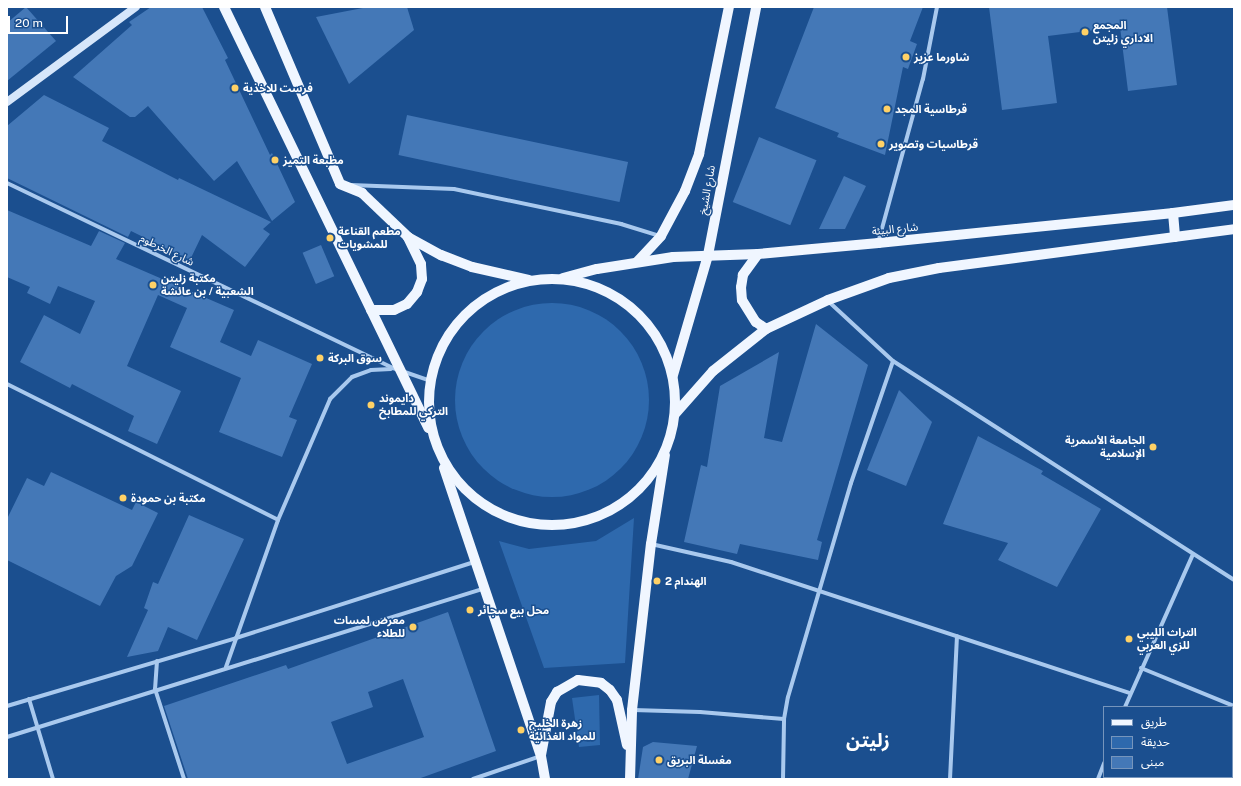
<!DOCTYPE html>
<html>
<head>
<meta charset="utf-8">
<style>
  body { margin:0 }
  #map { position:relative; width:1241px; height:786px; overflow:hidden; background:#1b4f8f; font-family:"Public Sans","Noto Sans Arabic",sans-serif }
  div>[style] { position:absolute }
  .green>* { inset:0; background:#2e69ad }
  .round { border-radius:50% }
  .building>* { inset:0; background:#4478b7; transform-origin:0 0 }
  .street>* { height:4px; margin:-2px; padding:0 2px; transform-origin:2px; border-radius:2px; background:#a9c9ee }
  .secondary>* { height:8px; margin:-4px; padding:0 4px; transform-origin:4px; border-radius:4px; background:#d6e6fa }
  .primary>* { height:10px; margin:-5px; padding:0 5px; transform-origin:5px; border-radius:5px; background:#f0f6ff }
  .primary>.ring { margin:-5px; padding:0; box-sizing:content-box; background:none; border:10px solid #f0f6ff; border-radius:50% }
  .dots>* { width:11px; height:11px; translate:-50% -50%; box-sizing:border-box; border:2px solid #1b4f8f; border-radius:50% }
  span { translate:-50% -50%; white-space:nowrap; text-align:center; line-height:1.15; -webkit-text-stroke:3px #1b4f8f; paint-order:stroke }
  .poi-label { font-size:11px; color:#fff; font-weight:700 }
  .left { translate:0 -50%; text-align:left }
  .right { translate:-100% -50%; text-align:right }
  .street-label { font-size:11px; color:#fff }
  .town-label { font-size:19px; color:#fff; font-weight:700 }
  .frame { position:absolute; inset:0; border:8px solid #fff; pointer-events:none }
  .legend { position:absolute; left:1103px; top:706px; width:130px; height:72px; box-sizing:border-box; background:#1b4f8f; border:1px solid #7695bc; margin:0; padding:5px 7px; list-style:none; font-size:12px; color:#fff }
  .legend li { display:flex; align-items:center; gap:8px; height:20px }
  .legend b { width:20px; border:1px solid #7695bc }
  .scale { position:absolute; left:8px; top:16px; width:60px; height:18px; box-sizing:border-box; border:2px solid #fff; border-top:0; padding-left:5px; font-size:12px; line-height:14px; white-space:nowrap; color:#fff; -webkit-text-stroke:3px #1b4f8f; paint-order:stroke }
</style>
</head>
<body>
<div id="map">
  <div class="green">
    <i class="round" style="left:455px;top:303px;width:194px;height:194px"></i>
    <i style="clip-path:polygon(634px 518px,625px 663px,544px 668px,499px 541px,529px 549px,596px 541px)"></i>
    <i style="clip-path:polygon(599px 695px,600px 745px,579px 747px,572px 698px)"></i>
  </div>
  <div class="building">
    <i style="clip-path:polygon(26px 7px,56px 41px,7px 81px,7px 23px)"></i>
    <i style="clip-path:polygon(151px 7px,202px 7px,228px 58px,225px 60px,270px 155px,272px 153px,295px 202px,272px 221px,237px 161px,214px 181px,148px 106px,135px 117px,130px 117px,73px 77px,132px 25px,129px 22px)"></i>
    <i style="clip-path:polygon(368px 7px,407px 7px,414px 30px,349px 84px,316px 17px)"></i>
    <i style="clip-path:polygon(814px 7px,923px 7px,910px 41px,917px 44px,908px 69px,903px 67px,885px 155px,837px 137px,839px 133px,775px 108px)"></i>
    <i style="clip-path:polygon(989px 7px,1167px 7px,1177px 85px,1128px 91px,1120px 27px,1048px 36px,1057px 103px,1002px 110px)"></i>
    <i style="clip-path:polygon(44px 95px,109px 128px,102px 141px,178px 180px,179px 178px,271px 222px,263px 229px,270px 234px,245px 267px,202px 235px,190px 260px,131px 231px,128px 237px,7px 178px,7px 126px)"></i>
    <i style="left:407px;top:115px;width:226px;height:41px;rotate:12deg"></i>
    <i style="left:759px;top:137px;width:62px;height:70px;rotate:22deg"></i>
    <i style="clip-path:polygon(844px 176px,866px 186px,845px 229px,819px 229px)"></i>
    <i style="clip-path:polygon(7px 210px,91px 246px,99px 231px,125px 243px,116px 259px,234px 310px,220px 342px,251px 356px,258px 340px,312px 364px,289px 417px,297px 420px,282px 457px,219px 432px,241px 378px,170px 347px,187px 308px,158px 295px,127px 366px,181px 391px,157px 444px,128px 431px,134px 416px,72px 384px,70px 388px,20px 362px,44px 315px,80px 334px,95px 301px,58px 286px,50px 304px,27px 293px,30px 287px,7px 277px)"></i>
    <i style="left:321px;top:245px;width:34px;height:20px;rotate:67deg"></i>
    <i style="clip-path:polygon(816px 324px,868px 365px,817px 540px,822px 542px,818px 560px,740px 544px,737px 554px,684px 542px,701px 465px,707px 467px,720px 386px,779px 352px,764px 438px,782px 442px)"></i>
    <i style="clip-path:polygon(899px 390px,932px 422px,906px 486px,867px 470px)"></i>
    <i style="clip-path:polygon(978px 436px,1043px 471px,1041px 474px,1101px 509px,1057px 587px,998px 560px,1008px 543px,943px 524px)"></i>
    <i style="clip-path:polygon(51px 472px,132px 510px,136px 502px,158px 513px,132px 566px,116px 576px,100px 606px,7px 560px,7px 519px,27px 478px,44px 486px)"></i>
    <i style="clip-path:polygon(189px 515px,244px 539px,197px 640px,168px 627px,158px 651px,127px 657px,148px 610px,144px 608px,153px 582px,158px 584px)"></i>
    <i style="clip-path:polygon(evenodd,448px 612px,496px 751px,418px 779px,188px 779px,164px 706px,286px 665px,288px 669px,448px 612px,403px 679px,424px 737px,347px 764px,331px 722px,373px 707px,368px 692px,403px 679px)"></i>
    <i style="clip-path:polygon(653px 742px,697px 746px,688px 779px,638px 779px,643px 747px)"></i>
  </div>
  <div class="street">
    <i style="left:7px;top:183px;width:428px;rotate:25.6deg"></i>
    <i style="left:393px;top:368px;width:39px;rotate:19deg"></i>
    <i style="left:351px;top:185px;width:103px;rotate:2.2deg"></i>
    <i style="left:454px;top:189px;width:171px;rotate:11.8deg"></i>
    <i style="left:621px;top:224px;width:41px;rotate:17.1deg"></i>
    <i style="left:878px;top:243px;width:170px;rotate:-74.7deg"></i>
    <i style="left:923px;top:79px;width:73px;rotate:-79deg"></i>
    <i style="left:828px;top:301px;width:88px;rotate:42.7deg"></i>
    <i style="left:893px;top:361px;width:405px;rotate:32.7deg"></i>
    <i style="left:7px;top:384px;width:303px;rotate:26.6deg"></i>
    <i style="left:651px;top:544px;width:82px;rotate:12.7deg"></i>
    <i style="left:731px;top:562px;width:420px;rotate:18.2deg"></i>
    <i style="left:157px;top:661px;width:28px;rotate:94deg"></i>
    <i style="left:155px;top:689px;width:95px;rotate:72.1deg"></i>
    <i style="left:226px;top:667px;width:156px;rotate:-70.5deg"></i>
    <i style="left:278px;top:520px;width:132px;rotate:-66.7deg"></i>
    <i style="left:330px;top:399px;width:31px;rotate:-45deg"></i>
    <i style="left:352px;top:377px;width:20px;rotate:-20deg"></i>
    <i style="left:371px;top:370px;width:20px;rotate:-3deg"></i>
    <i style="left:1141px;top:668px;width:100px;rotate:22.2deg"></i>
    <i style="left:29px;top:699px;width:84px;rotate:73.3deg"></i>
    <i style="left:7px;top:706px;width:239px;rotate:-16.5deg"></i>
    <i style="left:236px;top:638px;width:250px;rotate:-17.7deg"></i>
    <i style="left:1125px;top:707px;width:167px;rotate:-66deg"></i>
    <i style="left:633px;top:710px;width:67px;rotate:1.7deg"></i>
    <i style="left:700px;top:712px;width:84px;rotate:4.8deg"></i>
    <i style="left:7px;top:737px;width:500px;rotate:-17.3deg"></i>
    <i style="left:473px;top:779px;width:72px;rotate:-18.7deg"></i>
    <i style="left:783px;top:779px;width:60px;rotate:-89deg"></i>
    <i style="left:784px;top:719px;width:22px;rotate:-80deg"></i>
    <i style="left:788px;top:697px;width:223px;rotate:-73.6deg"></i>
    <i style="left:851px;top:483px;width:129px;rotate:-71deg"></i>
    <i style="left:950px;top:779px;width:143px;rotate:-87.2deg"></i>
    <i style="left:1098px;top:779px;width:17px;rotate:-69deg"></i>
  </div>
  <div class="secondary">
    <i style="left:7px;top:102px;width:160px;rotate:-36.4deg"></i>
  </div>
  <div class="primary">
    <i style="left:224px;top:7px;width:468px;rotate:64.1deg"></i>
    <i style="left:265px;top:7px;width:192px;rotate:67deg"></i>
    <i style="left:340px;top:184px;width:24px;rotate:22deg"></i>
    <i style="left:362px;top:193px;width:64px;rotate:43.7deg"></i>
    <i style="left:408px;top:237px;width:38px;rotate:29deg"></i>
    <i style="left:441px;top:255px;width:33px;rotate:21deg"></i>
    <i style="left:472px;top:267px;width:58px;rotate:12.8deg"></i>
    <i style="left:1173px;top:213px;width:24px;rotate:85deg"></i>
    <i style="left:758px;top:254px;width:26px;rotate:126deg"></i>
    <i style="left:743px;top:275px;width:12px;rotate:99deg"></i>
    <i style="left:741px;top:287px;width:13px;rotate:86deg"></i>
    <i style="left:742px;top:300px;width:26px;rotate:58deg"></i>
    <i style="left:756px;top:322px;width:12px;rotate:35deg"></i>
    <i style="left:637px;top:262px;width:35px;rotate:-47deg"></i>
    <i style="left:661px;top:236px;width:51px;rotate:-61.9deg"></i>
    <i style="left:685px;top:191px;width:40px;rotate:-69deg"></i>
    <i style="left:699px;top:154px;width:150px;rotate:-78.5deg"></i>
    <i style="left:563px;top:278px;width:35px;rotate:-15deg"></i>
    <i style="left:597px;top:269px;width:77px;rotate:-9deg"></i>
    <i style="left:673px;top:257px;width:85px;rotate:-2deg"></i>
    <i style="left:758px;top:254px;width:121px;rotate:-5.2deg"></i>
    <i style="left:878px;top:243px;width:297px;rotate:-5.8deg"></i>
    <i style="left:1173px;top:213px;width:62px;rotate:-7.5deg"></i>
    <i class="ring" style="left:429px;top:279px;width:236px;height:236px"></i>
    <i style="left:371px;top:310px;width:23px"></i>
    <i style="left:394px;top:310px;width:14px;rotate:-25deg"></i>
    <i style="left:407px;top:304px;width:16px;rotate:-50deg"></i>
    <i style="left:417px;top:292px;width:14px;rotate:-69deg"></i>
    <i style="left:422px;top:279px;width:15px;rotate:-94deg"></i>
    <i style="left:421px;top:264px;width:30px;rotate:-116deg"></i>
    <i style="left:673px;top:375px;width:125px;rotate:-73.7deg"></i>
    <i style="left:708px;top:255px;width:253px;rotate:-79deg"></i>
    <i style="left:675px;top:414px;width:57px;rotate:-48.5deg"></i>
    <i style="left:713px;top:371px;width:68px;rotate:-38.4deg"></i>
    <i style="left:766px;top:329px;width:68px;rotate:-25.1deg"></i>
    <i style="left:828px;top:300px;width:65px;rotate:-19.8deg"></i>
    <i style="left:889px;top:278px;width:51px;rotate:-11.3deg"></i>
    <i style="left:939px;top:268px;width:298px;rotate:-7.5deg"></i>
    <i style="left:444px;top:468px;width:304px;rotate:71.4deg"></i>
    <i style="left:541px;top:756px;width:23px;rotate:80deg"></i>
    <i style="left:541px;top:755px;width:54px;rotate:-79.3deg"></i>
    <i style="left:551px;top:702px;width:12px;rotate:-59deg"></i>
    <i style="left:557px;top:692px;width:24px;rotate:-30deg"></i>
    <i style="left:578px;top:680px;width:23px;rotate:7deg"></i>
    <i style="left:601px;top:683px;width:11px;rotate:38deg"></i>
    <i style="left:610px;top:690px;width:12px;rotate:55deg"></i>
    <i style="left:617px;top:700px;width:46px;rotate:77.5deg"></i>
    <i style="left:630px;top:779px;width:69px;rotate:-88.3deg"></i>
    <i style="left:632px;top:710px;width:167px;rotate:-83.5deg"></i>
    <i style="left:651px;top:544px;width:90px;rotate:-81.1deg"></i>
  </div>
  <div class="dots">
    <i style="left:1085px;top:32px;background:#ffd166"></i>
    <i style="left:906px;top:57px;background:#ffd166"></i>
    <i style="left:235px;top:88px;background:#ffd166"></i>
    <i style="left:887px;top:109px;background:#ffd166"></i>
    <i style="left:881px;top:144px;background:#ffd166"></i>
    <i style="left:275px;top:160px;background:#ffd166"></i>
    <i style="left:330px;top:238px;background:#ffd166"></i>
    <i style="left:153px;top:285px;background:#ffd166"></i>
    <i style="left:320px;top:358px;background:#ffd166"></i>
    <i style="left:371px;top:405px;background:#ffd166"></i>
    <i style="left:1153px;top:447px;background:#ffd166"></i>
    <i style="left:123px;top:498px;background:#ffd166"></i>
    <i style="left:657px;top:581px;background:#ffd166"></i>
    <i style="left:470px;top:610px;background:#ffd166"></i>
    <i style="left:413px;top:627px;background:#ffd166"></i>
    <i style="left:1129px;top:639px;background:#ffd166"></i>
    <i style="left:521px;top:730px;background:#ffd166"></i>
    <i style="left:659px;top:760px;background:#ffd166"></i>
  </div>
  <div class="poi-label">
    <span class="left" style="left:1093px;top:32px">المجمع<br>الاداري زليتن</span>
    <span class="left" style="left:914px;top:57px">شاورما عزيز</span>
    <span class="left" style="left:243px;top:88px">فرست للاخذية</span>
    <span class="left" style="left:895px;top:109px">قرطاسية المجد</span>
    <span class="left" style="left:889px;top:144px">قرطاسيات وتصوير</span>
    <span class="left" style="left:283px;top:160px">مطبعة التميز</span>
    <span class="left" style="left:338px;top:238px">مطعم القناعة<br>للمشويات</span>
    <span class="left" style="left:161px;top:285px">مكتبة زليتن<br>الشعبية / بن عائشة</span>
    <span class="left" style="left:328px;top:358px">سوق البركة</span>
    <span class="left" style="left:379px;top:405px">دايموند<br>التركي للمطابخ</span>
    <span class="right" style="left:1145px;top:447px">الجامعة الأسمرية<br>الإسلامية</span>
    <span class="left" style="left:131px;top:498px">مكتبة بن حمودة</span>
    <span class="left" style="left:665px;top:581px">الهندام 2</span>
    <span class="left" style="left:478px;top:610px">محل بيع سجائر</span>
    <span class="right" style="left:405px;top:627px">معرض لمسات<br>للطلاء</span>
    <span class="left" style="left:1137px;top:639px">التراث الليبي<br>للزي العربي</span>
    <span class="left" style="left:529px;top:730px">زهرة الخليج<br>للمواد الغذائية</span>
    <span class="left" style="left:667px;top:760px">مغسلة البريق</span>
  </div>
  <div class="street-label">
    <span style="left:707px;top:190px;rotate:-80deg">شارع الشيخ</span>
    <span style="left:895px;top:229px;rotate:-6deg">شارع البيئة</span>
    <span style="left:167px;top:250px;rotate:26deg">شارع الخرطوم</span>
  </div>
  <div class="town-label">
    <span style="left:868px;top:741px">زليتن</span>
  </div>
  <div class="frame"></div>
  <ul class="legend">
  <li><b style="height:5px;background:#f0f6ff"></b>طريق</li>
  <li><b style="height:11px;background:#2e69ad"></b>حديقة</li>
  <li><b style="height:11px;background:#4478b7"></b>مبنى</li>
  </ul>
  <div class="scale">20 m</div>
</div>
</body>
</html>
